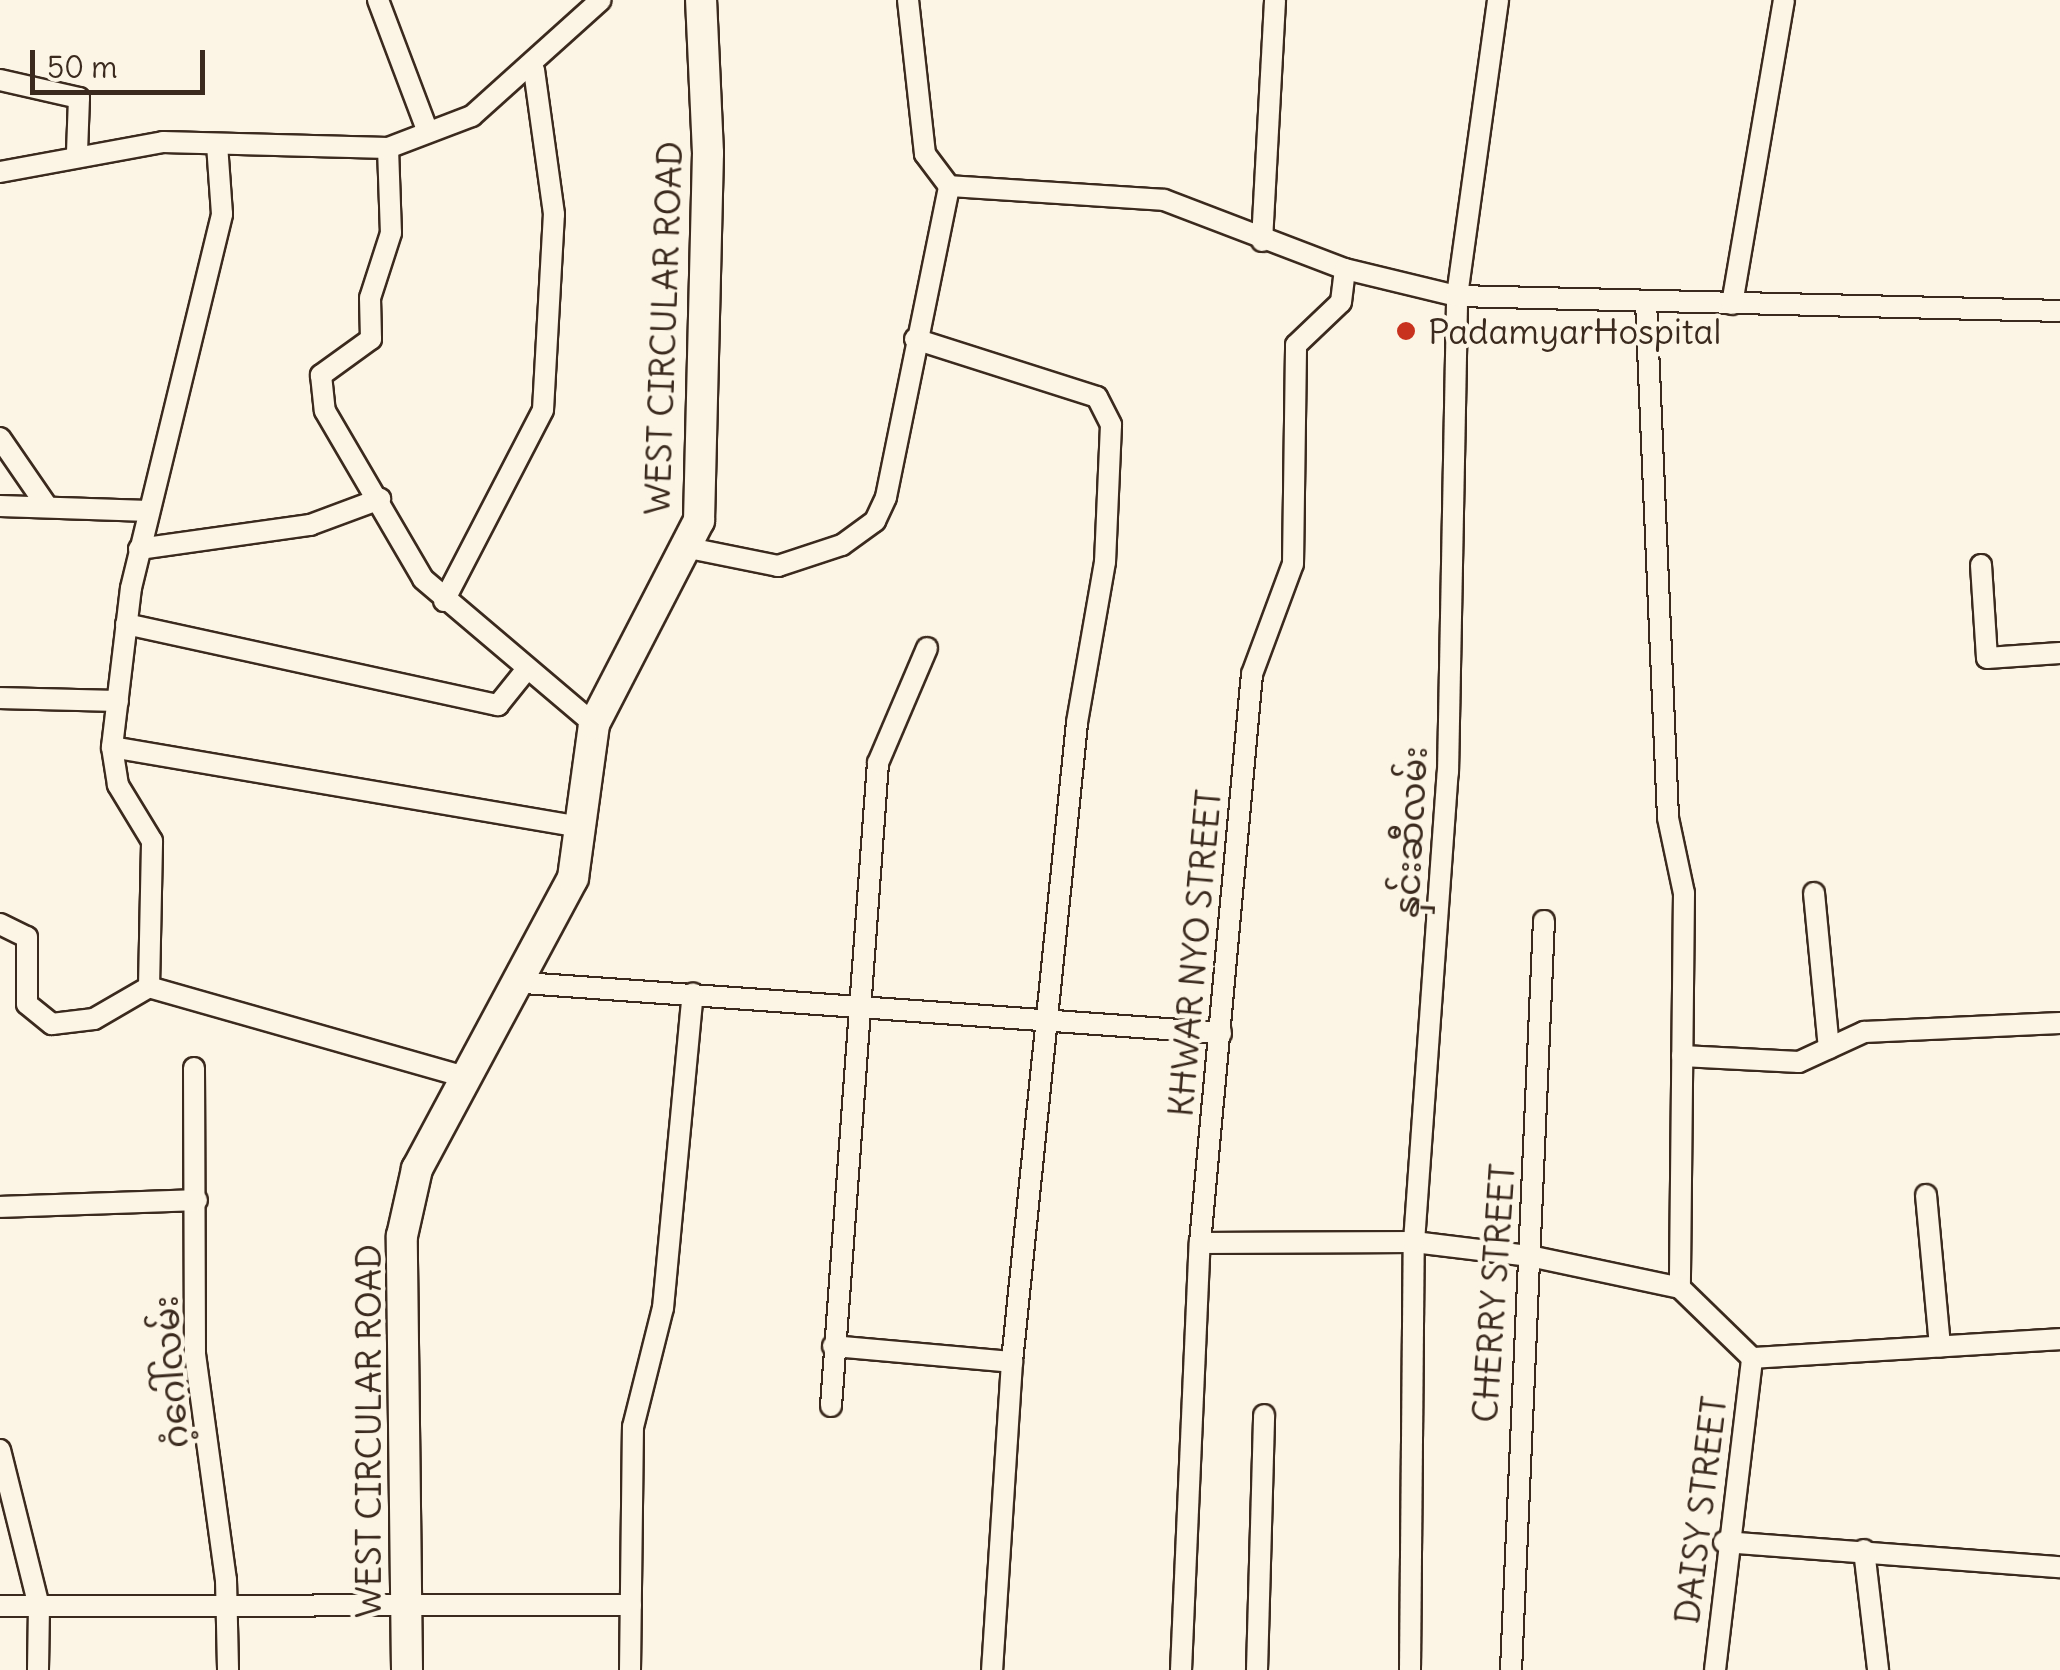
<!DOCTYPE html>
<html>
<head>
<meta charset="utf-8">
<style>
  body { margin:0 }
  #map { position:relative; width:2060px; height:1670px; overflow:hidden; background:#fcf5e5; font-family:Delius,"Noto Sans Myanmar",sans-serif }
  div>[style] { position:absolute }
  .roads { filter:drop-shadow(2px 0 #3b2a1e) drop-shadow(-2px 0 #3b2a1e) drop-shadow(0 2px #3b2a1e) drop-shadow(0 -2px #3b2a1e) }
  .street>* { height:20px; margin:-10px; padding:0 10px; transform-origin:10px; border-radius:10px; background:#fcf5e5 }
  .secondary>* { height:30px; margin:-15px; padding:0 15px; transform-origin:15px; border-radius:15px; background:#fcf5e5 }
  .dots>* { width:28px; height:28px; translate:-50% -50%; box-sizing:border-box; border:5px solid #fcf5e5; border-radius:50% }
  span { translate:-50% -50%; white-space:nowrap; text-align:center; line-height:1.15; -webkit-text-stroke:9px #fcf5e5; paint-order:stroke }
  .street-label { font-size:35px; color:#3b2a1e }
  .poi-label { font-size:35px; color:#3b2a1e }
  .left { translate:0 -50%; text-align:left }
  .scale { position:absolute; left:30px; top:50px; width:175px; height:45px; box-sizing:border-box; border:5px solid #3b2a1e; border-top:0; padding-left:12px; font-size:30px; line-height:35px; white-space:nowrap; color:#3b2a1e; -webkit-text-stroke:8px #fcf5e5; paint-order:stroke }
</style>
</head>
<body>
<div id="map">
  <div class="roads">
    <div class="street">
      <i style="left:378px;top:0;width:141px;rotate:69.3deg"></i>
      <i style="left:0;top:80px;width:81px;rotate:12.8deg"></i>
      <i style="left:79px;top:98px;width:54px;rotate:92.1deg"></i>
      <i style="left:388px;top:148px;width:85px;rotate:88deg"></i>
      <i style="left:391px;top:233px;width:68px;rotate:107.9deg"></i>
      <i style="left:370px;top:298px;width:41px;rotate:88.6deg"></i>
      <i style="left:371px;top:339px;width:62px;rotate:144.2deg"></i>
      <i style="left:321px;top:375px;width:36px;rotate:84deg"></i>
      <i style="left:325px;top:411px;width:194px;rotate:59.7deg"></i>
      <i style="left:423px;top:579px;width:224px;rotate:40.3deg"></i>
      <i style="left:0;top:172px;width:166px;rotate:-10.4deg"></i>
      <i style="left:163px;top:142px;width:225px;rotate:1.5deg"></i>
      <i style="left:388px;top:148px;width:90px;rotate:-20.9deg"></i>
      <i style="left:472px;top:116px;width:173px;rotate:-42deg"></i>
      <i style="left:949px;top:186px;width:215px;rotate:3.7deg"></i>
      <i style="left:1164px;top:200px;width:194px;rotate:20.9deg"></i>
      <i style="left:1345px;top:269px;width:115px;rotate:13.6deg"></i>
      <i style="left:1457px;top:296px;width:603px;rotate:1.42deg"></i>
      <i style="left:1262px;top:241px;width:241px;rotate:-86.9deg"></i>
      <i style="left:1646px;top:301px;width:517px;rotate:87.56deg"></i>
      <i style="left:1668px;top:818px;width:77px;rotate:78deg"></i>
      <i style="left:1684px;top:893px;width:395px;rotate:90.6deg"></i>
      <i style="left:1732px;top:304px;width:308px;rotate:-80.3deg"></i>
      <i style="left:915px;top:339px;width:191px;rotate:17.7deg"></i>
      <i style="left:1097px;top:397px;width:31px;rotate:63deg"></i>
      <i style="left:1111px;top:425px;width:137px;rotate:92.5deg"></i>
      <i style="left:1105px;top:562px;width:163px;rotate:99.9deg"></i>
      <i style="left:1077px;top:723px;width:642px;rotate:95.81deg"></i>
      <i style="left:1012px;top:1362px;width:309px;rotate:93.7deg"></i>
      <i style="left:0;top:438px;width:81px;rotate:55.5deg"></i>
      <i style="left:0;top:506px;width:149px;rotate:1.9deg"></i>
      <i style="left:689px;top:548px;width:91px;rotate:11.4deg"></i>
      <i style="left:778px;top:566px;width:67px;rotate:-18.2deg"></i>
      <i style="left:842px;top:545px;width:41px;rotate:-36deg"></i>
      <i style="left:875px;top:521px;width:26px;rotate:-65deg"></i>
      <i style="left:886px;top:497px;width:317px;rotate:-78.5deg"></i>
      <i style="left:949px;top:186px;width:40px;rotate:-127deg"></i>
      <i style="left:925px;top:154px;width:155px;rotate:-96.3deg"></i>
      <i style="left:139px;top:549px;width:173px;rotate:-8deg"></i>
      <i style="left:310px;top:525px;width:75px;rotate:-20.4deg"></i>
      <i style="left:1981px;top:565px;width:93px;rotate:86.3deg"></i>
      <i style="left:1987px;top:658px;width:73px;rotate:-3.9deg"></i>
      <i style="left:444px;top:601px;width:215px;rotate:-62.6deg"></i>
      <i style="left:543px;top:410px;width:196px;rotate:-86.8deg"></i>
      <i style="left:554px;top:214px;width:146px;rotate:-97.9deg"></i>
      <i style="left:126px;top:624px;width:381px;rotate:12.3deg"></i>
      <i style="left:498px;top:705px;width:45px;rotate:-51.3deg"></i>
      <i style="left:0;top:698px;width:118px;rotate:1.5deg"></i>
      <i style="left:112px;top:747px;width:475px;rotate:9.7deg"></i>
      <i style="left:1814px;top:893px;width:156px;rotate:84.5deg"></i>
      <i style="left:0;top:924px;width:30px;rotate:26deg"></i>
      <i style="left:27px;top:937px;width:67px;rotate:90deg"></i>
      <i style="left:27px;top:1004px;width:32px;rotate:39deg"></i>
      <i style="left:52px;top:1024px;width:42px;rotate:-6.8deg"></i>
      <i style="left:94px;top:1019px;width:64px;rotate:-30.2deg"></i>
      <i style="left:149px;top:987px;width:332px;rotate:15.9deg"></i>
      <i style="left:524px;top:983px;width:699px;rotate:4.1deg"></i>
      <i style="left:149px;top:987px;width:146px;rotate:-88.8deg"></i>
      <i style="left:152px;top:841px;width:66px;rotate:-121.3deg"></i>
      <i style="left:118px;top:785px;width:38px;rotate:-99deg"></i>
      <i style="left:112px;top:747px;width:160px;rotate:-83.2deg"></i>
      <i style="left:131px;top:588px;width:385px;rotate:-76.3deg"></i>
      <i style="left:222px;top:214px;width:69px;rotate:-94.1deg"></i>
      <i style="left:1682px;top:1056px;width:117px;rotate:2.9deg"></i>
      <i style="left:1799px;top:1062px;width:72px;rotate:-24.8deg"></i>
      <i style="left:1864px;top:1032px;width:196px;rotate:-2.6deg"></i>
      <i style="left:194px;top:1068px;width:286px;rotate:89.8deg"></i>
      <i style="left:195px;top:1354px;width:228px;rotate:82.2deg"></i>
      <i style="left:226px;top:1580px;width:90px;rotate:88.7deg"></i>
      <i style="left:1926px;top:1195px;width:152px;rotate:84.7deg"></i>
      <i style="left:0;top:1207px;width:197px;rotate:-2deg"></i>
      <i style="left:1200px;top:1243px;width:214px;rotate:-0.3deg"></i>
      <i style="left:1414px;top:1242px;width:117px;rotate:6.9deg"></i>
      <i style="left:1530px;top:1256px;width:153px;rotate:12deg"></i>
      <i style="left:1680px;top:1288px;width:100px;rotate:44.2deg"></i>
      <i style="left:1752px;top:1358px;width:309px;rotate:-3.5deg"></i>
      <i style="left:833px;top:1346px;width:180px;rotate:5.1deg"></i>
      <i style="left:831px;top:1406px;width:645px;rotate:-85.82deg"></i>
      <i style="left:878px;top:763px;width:125px;rotate:-66.9deg"></i>
      <i style="left:0;top:1450px;width:161px;rotate:76deg"></i>
      <i style="left:39px;top:1606px;width:64px;rotate:90.9deg"></i>
      <i style="left:1724px;top:1542px;width:337px;rotate:4.3deg"></i>
      <i style="left:1864px;top:1550px;width:121px;rotate:83.3deg"></i>
      <i style="left:0;top:1606px;width:631px;rotate:-0.09deg"></i>
      <i style="left:630px;top:1670px;width:243px;rotate:-89.3deg"></i>
      <i style="left:633px;top:1427px;width:123px;rotate:-75.9deg"></i>
      <i style="left:663px;top:1308px;width:316px;rotate:-84.6deg"></i>
      <i style="left:1181px;top:1670px;width:427px;rotate:-87.5deg"></i>
      <i style="left:1200px;top:1243px;width:571px;rotate:-84.78deg"></i>
      <i style="left:1252px;top:674px;width:117px;rotate:-69.6deg"></i>
      <i style="left:1293px;top:564px;width:219px;rotate:-89.2deg"></i>
      <i style="left:1296px;top:345px;width:62px;rotate:-43.7deg"></i>
      <i style="left:1341px;top:302px;width:33px;rotate:-83deg"></i>
      <i style="left:1257px;top:1670px;width:255px;rotate:-88.4deg"></i>
      <i style="left:1410px;top:1670px;width:428px;rotate:-89.5deg"></i>
      <i style="left:1414px;top:1242px;width:470px;rotate:-85.9deg"></i>
      <i style="left:1448px;top:773px;width:477px;rotate:-88.9deg"></i>
      <i style="left:1457px;top:296px;width:299px;rotate:-82.1deg"></i>
      <i style="left:1511px;top:1670px;width:750px;rotate:-87.48deg"></i>
      <i style="left:1715px;top:1670px;width:314px;rotate:-83.2deg"></i>
    </div>
    <div class="secondary">
      <i style="left:407px;top:1670px;width:434px;rotate:-90.7deg"></i>
      <i style="left:402px;top:1236px;width:69px;rotate:-77.4deg"></i>
      <i style="left:417px;top:1169px;width:330px;rotate:-61.8deg"></i>
      <i style="left:573px;top:878px;width:155px;rotate:-82.2deg"></i>
      <i style="left:594px;top:724px;width:229px;rotate:-62.7deg"></i>
      <i style="left:699px;top:521px;width:368px;rotate:-88.6deg"></i>
      <i style="left:708px;top:153px;width:153px;rotate:-92.6deg"></i>
    </div>
  </div>
  <div class="dots">
    <i style="left:1406px;top:331px;background:#c8321e"></i>
  </div>
  <div class="street-label">
    <span style="left:663px;top:328px;rotate:-88deg">WEST CIRCULAR ROAD</span>
    <span style="left:1410px;top:832px;rotate:-87deg">နှင်းဆီလမ်း</span>
    <span style="left:1194px;top:953px;rotate:-85deg">KHWAR NYO STREET</span>
    <span style="left:1493px;top:1293px;rotate:-86deg">CHERRY STREET</span>
    <span style="left:170px;top:1372px;rotate:-94deg">ဂံ့ဂေါ်လမ်း</span>
    <span style="left:368px;top:1431px;rotate:-90deg">WEST CIRCULAR ROAD</span>
    <span style="left:1700px;top:1510px;rotate:-83deg">DAISY STREET</span>
  </div>
  <div class="poi-label">
    <span class="left" style="left:1428px;top:331px">PadamyarHospital</span>
  </div>
  <div class="scale">50 m</div>
</div>
</body>
</html>
